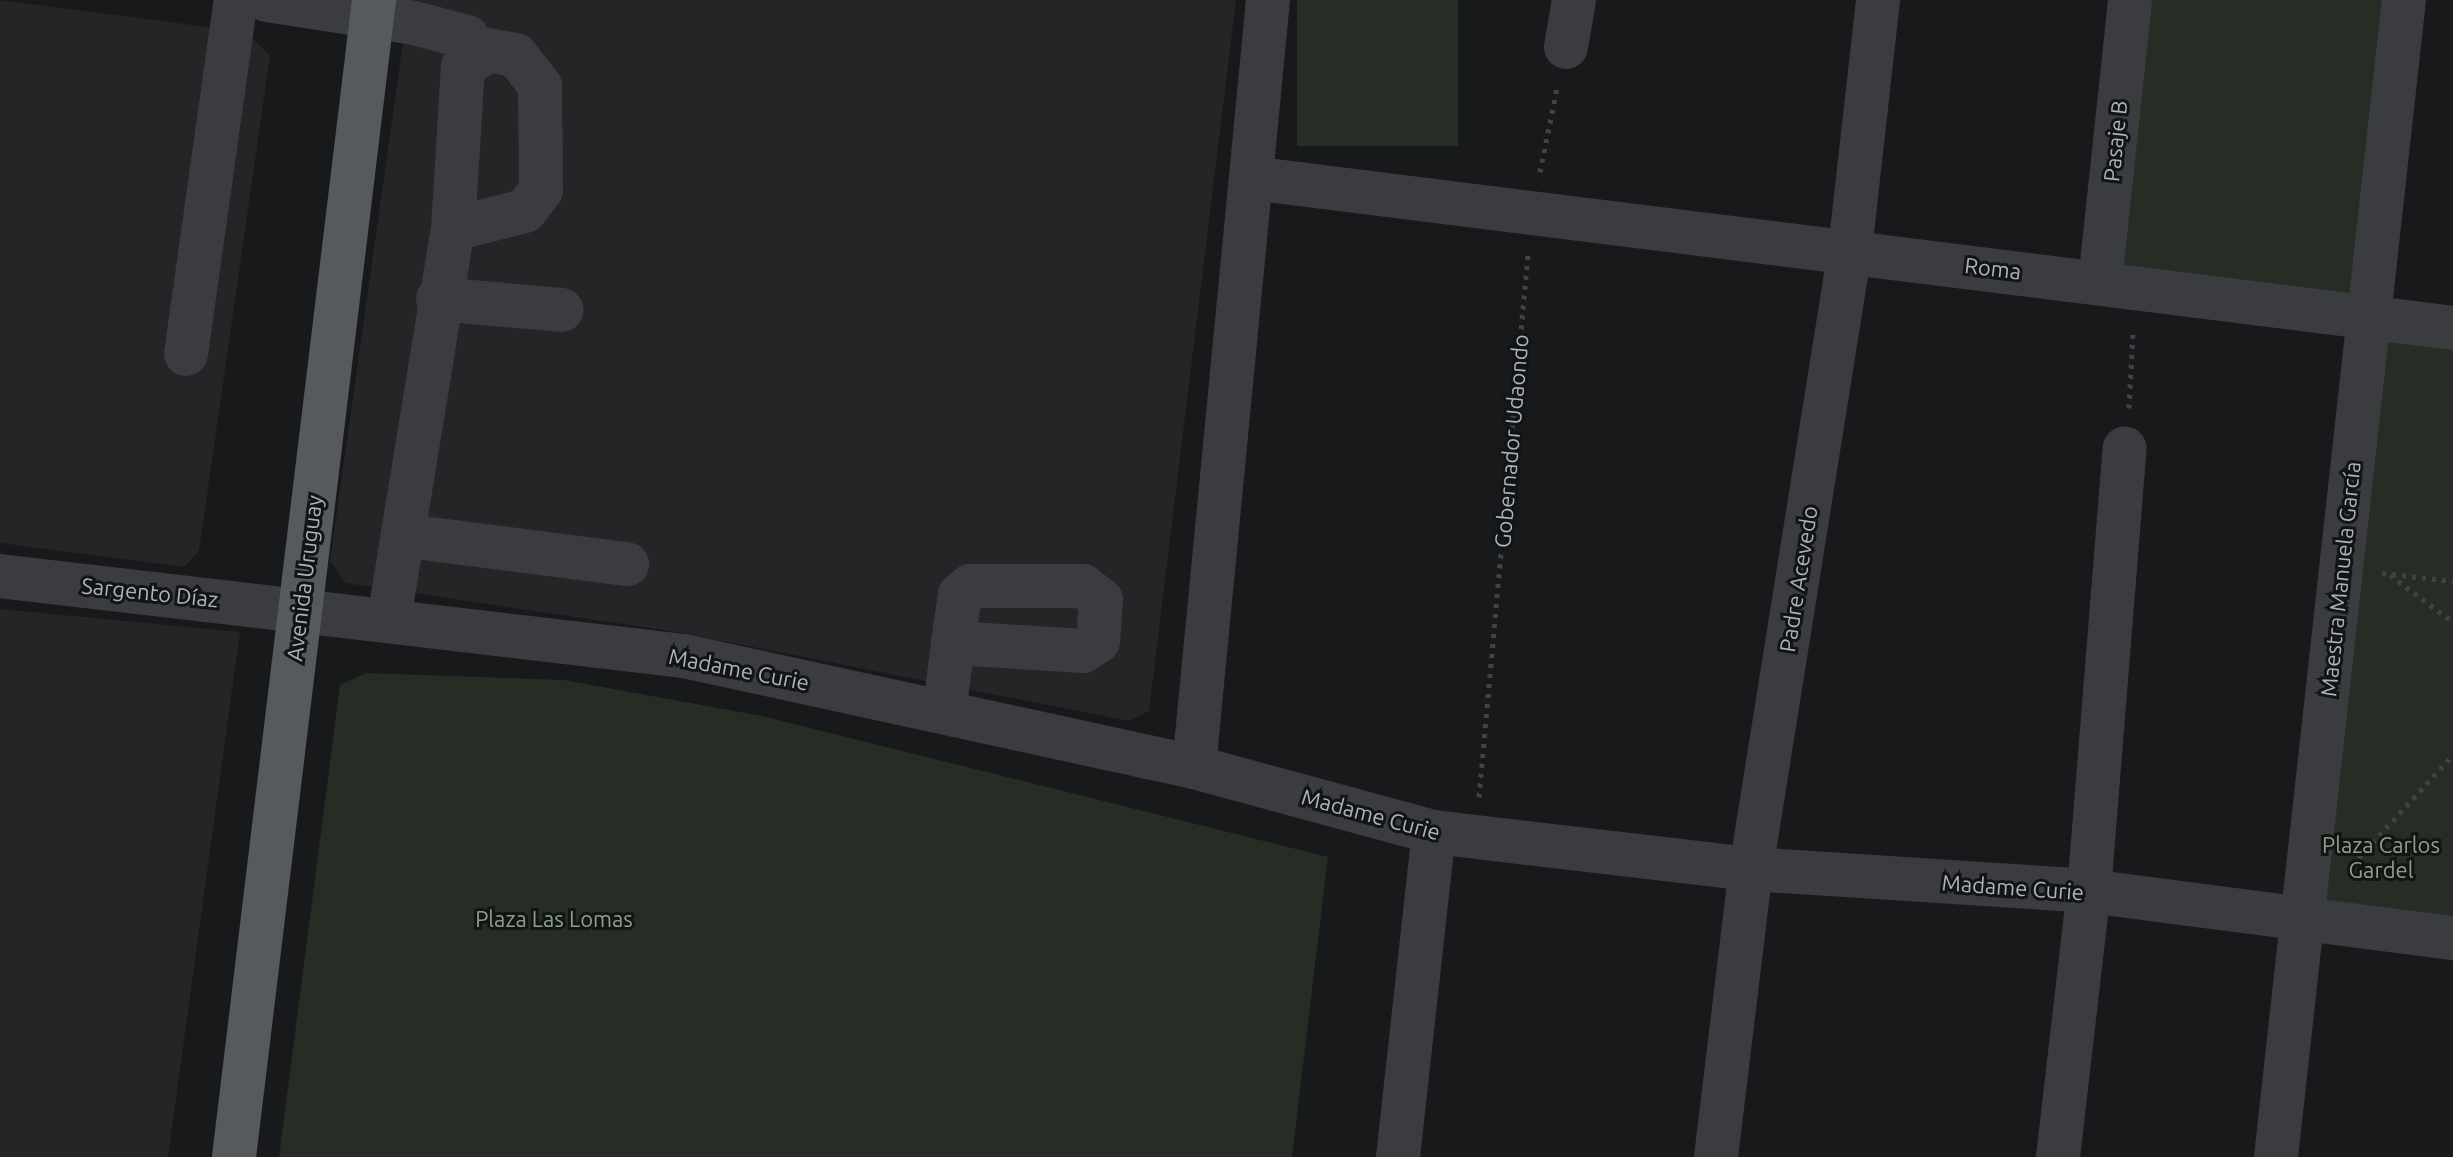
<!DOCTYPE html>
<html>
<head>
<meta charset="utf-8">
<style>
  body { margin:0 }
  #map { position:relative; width:2453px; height:1157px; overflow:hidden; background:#18191a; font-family:Ubuntu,sans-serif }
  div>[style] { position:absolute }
  .built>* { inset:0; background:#252527 }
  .green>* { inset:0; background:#252d25; transform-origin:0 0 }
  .path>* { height:5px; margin-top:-2.5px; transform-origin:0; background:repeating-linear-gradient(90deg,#404346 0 4px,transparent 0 10px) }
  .minor>* { height:44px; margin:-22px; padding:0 22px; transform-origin:22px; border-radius:22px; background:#3a3c3f }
  .major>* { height:44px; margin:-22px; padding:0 22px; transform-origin:22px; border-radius:22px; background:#565a5e }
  span { translate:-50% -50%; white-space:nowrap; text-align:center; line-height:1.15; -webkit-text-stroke:6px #131415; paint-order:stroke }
  .street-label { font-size:22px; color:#acb3b9 }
  .park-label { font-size:22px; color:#8aa384 }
</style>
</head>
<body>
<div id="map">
  <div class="built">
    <i style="clip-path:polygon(0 0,246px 32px,270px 56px,199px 551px,184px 567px,0 543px)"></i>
    <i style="clip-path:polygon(409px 0,1236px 0,1149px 711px,1129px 721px,677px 632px,345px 583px,330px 561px)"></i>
    <i style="clip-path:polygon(0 609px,240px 632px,168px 1157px,0 1157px)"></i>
  </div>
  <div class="green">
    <i style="left:1297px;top:0;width:161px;height:146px"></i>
    <i style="clip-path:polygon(2130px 0,2404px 0,2369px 316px,2453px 328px,2453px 938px,2303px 919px,2369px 317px,2100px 282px)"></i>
    <i style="clip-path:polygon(366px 673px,564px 680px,762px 716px,1328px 857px,1292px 1157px,279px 1157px,340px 685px)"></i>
  </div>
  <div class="path">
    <i style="left:1540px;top:172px;width:86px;rotate:-78.6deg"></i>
    <i style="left:2129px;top:408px;width:77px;rotate:-87deg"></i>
    <i style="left:2382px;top:573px;width:71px;rotate:6.4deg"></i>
    <i style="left:2390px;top:575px;width:79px;rotate:36.7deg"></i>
    <i style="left:1479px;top:797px;width:546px;rotate:-84.85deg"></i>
    <i style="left:2352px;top:865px;width:149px;rotate:-47.4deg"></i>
  </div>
  <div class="minor">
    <i style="left:267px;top:0;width:149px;rotate:8.9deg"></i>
    <i style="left:414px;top:23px;width:55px;rotate:14.8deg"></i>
    <i style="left:467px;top:37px;width:20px;rotate:75deg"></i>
    <i style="left:1566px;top:47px;width:48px;rotate:-80.3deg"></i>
    <i style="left:1251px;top:178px;width:1211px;rotate:7.11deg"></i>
    <i style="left:2100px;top:282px;width:284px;rotate:-83.9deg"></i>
    <i style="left:438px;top:299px;width:124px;rotate:5.1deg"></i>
    <i style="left:186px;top:354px;width:358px;rotate:-82deg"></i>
    <i style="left:407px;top:536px;width:222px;rotate:7.3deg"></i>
    <i style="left:0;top:576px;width:689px;rotate:6.67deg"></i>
    <i style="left:684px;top:656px;width:522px;rotate:12.28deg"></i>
    <i style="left:1194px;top:767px;width:249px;rotate:15.2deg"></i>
    <i style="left:1434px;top:832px;width:319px;rotate:6.7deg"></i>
    <i style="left:1751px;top:869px;width:339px;rotate:3.7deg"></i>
    <i style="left:2089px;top:891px;width:367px;rotate:7.4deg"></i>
    <i style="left:389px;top:619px;width:395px;rotate:-80.7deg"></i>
    <i style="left:453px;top:229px;width:162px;rotate:-86.5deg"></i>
    <i style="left:463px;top:67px;width:30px;rotate:-34deg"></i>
    <i style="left:488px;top:50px;width:28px;rotate:10deg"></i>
    <i style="left:516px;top:55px;width:39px;rotate:52deg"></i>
    <i style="left:540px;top:86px;width:104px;rotate:89.4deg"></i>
    <i style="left:541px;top:190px;width:26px;rotate:127deg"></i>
    <i style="left:525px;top:211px;width:74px;rotate:166deg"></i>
    <i style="left:944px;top:712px;width:45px;rotate:-82.4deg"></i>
    <i style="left:950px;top:667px;width:24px;rotate:-83deg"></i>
    <i style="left:953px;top:643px;width:49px;rotate:-81.7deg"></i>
    <i style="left:960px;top:595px;width:13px;rotate:-42deg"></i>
    <i style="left:970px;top:586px;width:113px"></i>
    <i style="left:1083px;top:586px;width:23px;rotate:38deg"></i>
    <i style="left:1101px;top:600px;width:41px;rotate:94.2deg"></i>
    <i style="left:1098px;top:641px;width:18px;rotate:146deg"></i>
    <i style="left:1083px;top:651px;width:130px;rotate:-176.5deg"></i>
    <i style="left:1194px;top:767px;width:771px;rotate:-84.49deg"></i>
    <i style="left:1398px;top:1157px;width:327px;rotate:-83.7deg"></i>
    <i style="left:1716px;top:1157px;width:290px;rotate:-83.1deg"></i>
    <i style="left:1751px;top:869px;width:627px;rotate:-80.91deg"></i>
    <i style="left:1850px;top:250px;width:252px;rotate:-83.6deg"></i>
    <i style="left:2058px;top:1157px;width:268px;rotate:-83.4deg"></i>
    <i style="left:2089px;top:891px;width:444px;rotate:-85.4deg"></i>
    <i style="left:2276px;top:1157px;width:1164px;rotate:-83.69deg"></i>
  </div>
  <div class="major">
    <i style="left:234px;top:1157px;width:1165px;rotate:-83.1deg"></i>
  </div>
  <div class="street-label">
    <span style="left:2115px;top:141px;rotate:-84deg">Pasaje B</span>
    <span style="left:1993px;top:268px;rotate:7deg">Roma</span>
    <span style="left:1511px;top:441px;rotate:-85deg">Gobernador Udaondo</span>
    <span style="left:304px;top:578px;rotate:-83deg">Avenida Uruguay</span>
    <span style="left:1798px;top:579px;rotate:-81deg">Padre Acevedo</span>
    <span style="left:2340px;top:579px;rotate:-84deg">Maestra Manuela García</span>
    <span style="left:150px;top:592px;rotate:6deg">Sargento Díaz</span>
    <span style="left:739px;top:669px;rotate:11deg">Madame Curie</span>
    <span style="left:1371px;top:814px;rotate:15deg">Madame Curie</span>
    <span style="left:2013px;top:887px;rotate:4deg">Madame Curie</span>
  </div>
  <div class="park-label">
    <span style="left:2381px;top:857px">Plaza Carlos<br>Gardel</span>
    <span style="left:554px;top:919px">Plaza Las Lomas</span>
  </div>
</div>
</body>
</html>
